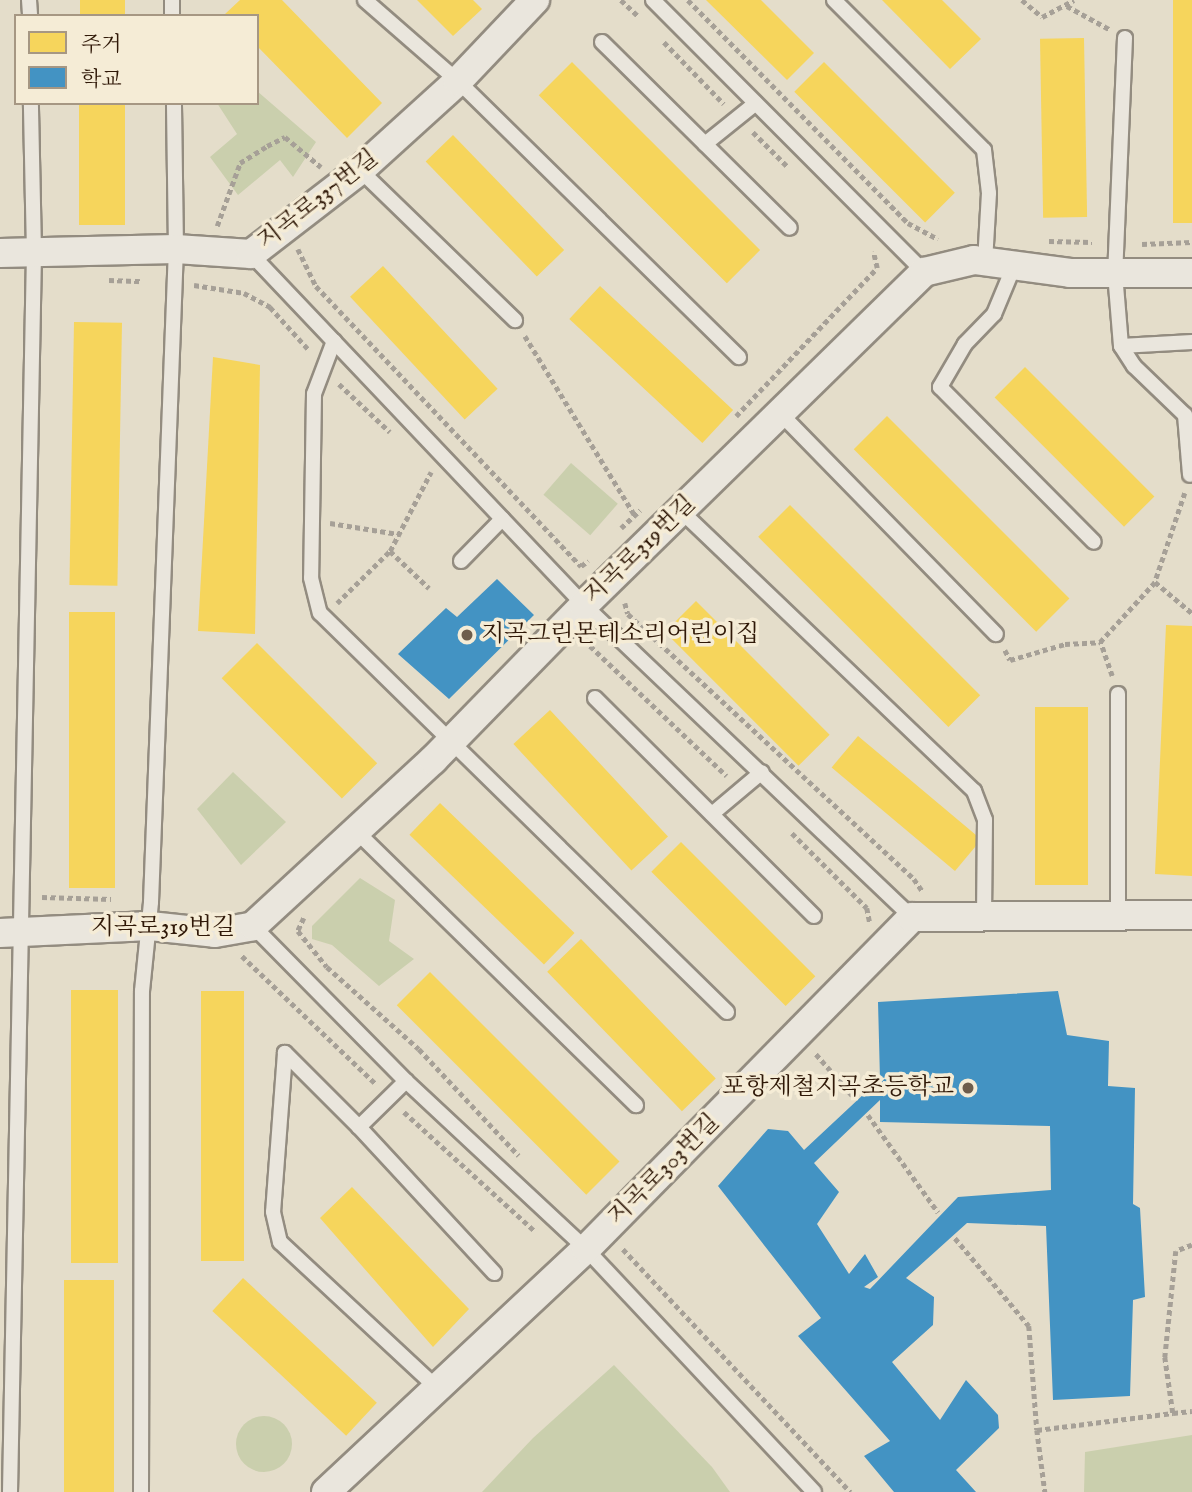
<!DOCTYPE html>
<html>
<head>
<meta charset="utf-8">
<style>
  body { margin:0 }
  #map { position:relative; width:1192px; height:1492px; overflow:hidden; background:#e4ddca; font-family:"IM FELL English","Noto Serif KR",serif }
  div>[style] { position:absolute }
  .green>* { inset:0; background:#cacfad; transform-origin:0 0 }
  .round { border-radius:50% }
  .homes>* { inset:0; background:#f6d55c; transform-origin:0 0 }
  .schools>* { inset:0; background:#4393c3 }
  .path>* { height:4.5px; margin-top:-2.25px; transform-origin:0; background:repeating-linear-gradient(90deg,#a6a097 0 5px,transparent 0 8.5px) }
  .roads { filter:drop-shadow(2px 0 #938c80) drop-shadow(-2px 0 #938c80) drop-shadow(0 2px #938c80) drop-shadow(0 -2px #938c80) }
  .lane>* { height:14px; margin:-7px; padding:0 7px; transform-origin:7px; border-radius:7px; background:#eae6dd }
  .street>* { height:28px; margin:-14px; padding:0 14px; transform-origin:14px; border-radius:14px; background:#eae6dd }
  .dots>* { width:19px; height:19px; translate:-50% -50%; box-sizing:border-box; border:4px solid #f5ecd6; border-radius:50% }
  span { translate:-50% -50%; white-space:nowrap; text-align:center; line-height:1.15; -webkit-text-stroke:7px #f5ecd6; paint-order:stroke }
  .street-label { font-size:24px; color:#2f1807 }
  .poi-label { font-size:24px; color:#2f1807 }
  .left { translate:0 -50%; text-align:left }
  .right { translate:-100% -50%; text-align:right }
  .legend { position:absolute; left:14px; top:14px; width:245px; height:91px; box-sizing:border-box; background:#f5ecd6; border:2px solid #a69783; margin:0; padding:9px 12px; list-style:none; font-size:21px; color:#2f1807 }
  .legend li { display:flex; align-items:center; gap:14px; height:35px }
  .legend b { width:35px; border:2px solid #a69783 }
</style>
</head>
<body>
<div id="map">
  <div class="green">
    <i style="clip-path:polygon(257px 91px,316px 142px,293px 177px,280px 160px,238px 195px,210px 157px,237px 134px,217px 103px,257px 103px)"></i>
    <i style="left:571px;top:463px;width:62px;height:42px;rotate:41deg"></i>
    <i style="clip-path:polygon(233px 772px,286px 822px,241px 865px,197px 809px)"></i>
    <i style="clip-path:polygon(360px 878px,395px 900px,389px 941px,414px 959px,379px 986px,332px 945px,312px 939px,312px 926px)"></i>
    <i style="clip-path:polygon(614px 1365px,712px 1467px,730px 1492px,482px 1492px,533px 1438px)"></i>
    <i class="round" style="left:236px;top:1416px;width:56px;height:56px"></i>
    <i style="clip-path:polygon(1192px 1435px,1192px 1492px,1084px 1492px,1085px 1452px)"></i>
  </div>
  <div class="homes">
    <i style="left:80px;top:0;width:45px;height:16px"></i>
    <i style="clip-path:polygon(240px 0,282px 0,382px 103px,347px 138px,257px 46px,257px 16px,225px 14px)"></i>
    <i style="clip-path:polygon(417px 0,473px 0,482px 9px,453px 36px)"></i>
    <i style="clip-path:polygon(706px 0,761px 0,814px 53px,787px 80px)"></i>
    <i style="clip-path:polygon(882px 0,942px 0,981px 39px,950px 69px)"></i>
    <i style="left:1173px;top:0;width:19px;height:223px"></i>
    <i style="left:1084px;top:38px;width:179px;height:44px;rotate:89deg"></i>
    <i style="left:572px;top:62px;width:266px;height:47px;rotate:45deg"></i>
    <i style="left:824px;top:62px;width:185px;height:42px;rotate:45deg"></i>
    <i style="left:79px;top:103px;width:46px;height:122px"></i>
    <i style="left:453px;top:135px;width:160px;height:38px;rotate:46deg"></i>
    <i style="left:383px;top:266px;width:168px;height:45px;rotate:47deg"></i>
    <i style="left:600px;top:286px;width:182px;height:45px;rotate:43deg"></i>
    <i style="left:74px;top:322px;width:48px;height:263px;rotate:1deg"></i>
    <i style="clip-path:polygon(213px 357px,260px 365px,255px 634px,198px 631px)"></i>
    <i style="left:1025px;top:367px;width:183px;height:43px;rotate:45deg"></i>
    <i style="left:887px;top:416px;width:258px;height:47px;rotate:45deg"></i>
    <i style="left:790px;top:505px;width:269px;height:45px;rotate:45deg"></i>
    <i style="left:696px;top:601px;width:189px;height:44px;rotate:45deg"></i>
    <i style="left:69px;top:612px;width:46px;height:276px"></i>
    <i style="clip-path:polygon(1166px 625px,1192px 626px,1192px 876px,1155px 874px)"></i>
    <i style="left:257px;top:643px;width:170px;height:50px;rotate:45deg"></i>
    <i style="left:1035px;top:707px;width:53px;height:178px"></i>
    <i style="left:550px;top:710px;width:173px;height:50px;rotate:47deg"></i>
    <i style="left:858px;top:736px;width:161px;height:41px;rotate:40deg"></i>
    <i style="left:440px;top:803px;width:187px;height:44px;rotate:44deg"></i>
    <i style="left:681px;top:842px;width:190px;height:42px;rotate:45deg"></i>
    <i style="left:581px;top:939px;width:194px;height:47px;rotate:46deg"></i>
    <i style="left:430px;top:972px;width:268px;height:47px;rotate:45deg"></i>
    <i style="left:71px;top:990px;width:47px;height:273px"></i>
    <i style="left:201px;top:991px;width:43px;height:270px"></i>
    <i style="clip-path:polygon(352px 1187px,469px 1309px,433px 1347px,320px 1218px)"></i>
    <i style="left:243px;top:1278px;width:183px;height:45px;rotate:43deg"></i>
    <i style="left:64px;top:1280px;width:50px;height:212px"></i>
  </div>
  <div class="schools">
    <i style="clip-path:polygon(497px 579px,534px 615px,449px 699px,398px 654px,446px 608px,457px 617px)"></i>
    <i style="clip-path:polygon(evenodd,1058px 991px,1067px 1035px,1109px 1041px,1108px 1086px,1135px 1088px,1133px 1204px,1140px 1208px,1145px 1297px,1133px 1300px,1130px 1396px,1053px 1400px,1046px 1226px,967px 1223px,906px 1278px,934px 1297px,933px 1325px,892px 1362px,940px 1420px,966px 1380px,998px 1415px,999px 1428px,956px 1470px,976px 1492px,894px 1492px,864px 1456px,890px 1441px,798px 1336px,821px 1318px,718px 1186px,768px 1129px,788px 1131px,804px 1150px,880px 1079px,878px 1002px,1058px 991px,880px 1100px,880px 1122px,1050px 1126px,1051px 1190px,958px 1197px,870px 1289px,864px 1287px,878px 1277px,865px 1254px,849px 1274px,817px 1224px,839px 1192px,814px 1163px,880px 1100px)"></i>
  </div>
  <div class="path">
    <i style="left:621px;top:0;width:23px;rotate:43deg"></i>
    <i style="left:688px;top:0;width:313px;rotate:45.4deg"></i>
    <i style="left:908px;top:223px;width:34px;rotate:28deg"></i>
    <i style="left:1022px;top:0;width:26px;rotate:40deg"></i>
    <i style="left:1042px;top:17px;width:36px;rotate:-28deg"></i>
    <i style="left:1067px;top:6px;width:48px;rotate:28.7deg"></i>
    <i style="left:664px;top:42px;width:86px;rotate:45.9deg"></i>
    <i style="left:753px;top:132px;width:48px;rotate:45deg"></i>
    <i style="left:217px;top:226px;width:67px;rotate:-69.9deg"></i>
    <i style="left:240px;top:163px;width:32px;rotate:-32deg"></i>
    <i style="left:267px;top:146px;width:20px;rotate:-27deg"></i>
    <i style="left:285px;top:137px;width:47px;rotate:39.8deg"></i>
    <i style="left:1049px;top:241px;width:43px;rotate:1.3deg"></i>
    <i style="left:1142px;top:244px;width:50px;rotate:-2.3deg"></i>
    <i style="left:298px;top:249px;width:41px;rotate:64.1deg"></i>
    <i style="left:316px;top:286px;width:386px;rotate:46.6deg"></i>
    <i style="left:581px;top:566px;width:9px;rotate:-36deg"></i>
    <i style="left:109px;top:280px;width:34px;rotate:2deg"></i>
    <i style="left:194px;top:285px;width:51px;rotate:9.1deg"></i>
    <i style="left:244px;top:293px;width:30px;rotate:28deg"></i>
    <i style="left:270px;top:307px;width:58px;rotate:47.8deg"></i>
    <i style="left:525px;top:336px;width:209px;rotate:58.5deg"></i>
    <i style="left:339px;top:384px;width:70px;rotate:43.3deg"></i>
    <i style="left:736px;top:416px;width:204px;rotate:-46.4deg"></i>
    <i style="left:877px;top:268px;width:17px;rotate:-103deg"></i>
    <i style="left:1185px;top:493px;width:94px;rotate:108.6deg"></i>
    <i style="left:1155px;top:582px;width:48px;rotate:40deg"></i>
    <i style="left:330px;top:523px;width:69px;rotate:9.2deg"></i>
    <i style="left:621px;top:528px;width:26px;rotate:-43deg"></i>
    <i style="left:390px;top:551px;width:54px;rotate:43.5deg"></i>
    <i style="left:337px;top:603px;width:74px;rotate:-44.5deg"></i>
    <i style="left:390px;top:551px;width:89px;rotate:-62.6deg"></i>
    <i style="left:625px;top:603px;width:11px;rotate:75deg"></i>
    <i style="left:628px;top:614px;width:390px;rotate:42.8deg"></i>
    <i style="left:914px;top:879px;width:16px;rotate:55deg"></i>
    <i style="left:584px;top:640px;width:197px;rotate:43.6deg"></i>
    <i style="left:1005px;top:650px;width:11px;rotate:63deg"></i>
    <i style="left:1010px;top:660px;width:57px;rotate:-16.2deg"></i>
    <i style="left:1065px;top:644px;width:35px;rotate:-3deg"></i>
    <i style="left:1112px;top:676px;width:36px;rotate:-109deg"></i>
    <i style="left:1100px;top:642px;width:81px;rotate:-47.5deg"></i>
    <i style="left:792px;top:833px;width:106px;rotate:45deg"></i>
    <i style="left:867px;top:908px;width:15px;rotate:79deg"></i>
    <i style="left:42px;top:897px;width:69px;rotate:1.7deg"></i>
    <i style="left:304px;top:918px;width:14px;rotate:115deg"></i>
    <i style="left:298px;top:931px;width:46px;rotate:51.1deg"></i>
    <i style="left:327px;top:967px;width:123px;rotate:41.7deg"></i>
    <i style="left:419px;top:1049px;width:146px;rotate:46.9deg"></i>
    <i style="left:242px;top:956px;width:184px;rotate:43.7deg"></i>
    <i style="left:816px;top:1054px;width:55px;rotate:48.7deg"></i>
    <i style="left:404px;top:1112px;width:178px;rotate:42.3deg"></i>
    <i style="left:868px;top:1115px;width:120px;rotate:54.2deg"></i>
    <i style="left:955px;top:1238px;width:115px;rotate:49.9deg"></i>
    <i style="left:1029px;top:1326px;width:104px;rotate:85.6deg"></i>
    <i style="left:1037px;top:1430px;width:137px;rotate:-7.1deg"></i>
    <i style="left:1192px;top:1245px;width:17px;rotate:159deg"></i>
    <i style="left:1176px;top:1251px;width:107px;rotate:95.9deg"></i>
    <i style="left:1165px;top:1357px;width:57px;rotate:81.9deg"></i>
    <i style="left:1173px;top:1413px;width:19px;rotate:-6deg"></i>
    <i style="left:623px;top:1249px;width:333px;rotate:46.9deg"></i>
    <i style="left:1037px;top:1430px;width:63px;rotate:82.6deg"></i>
  </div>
  <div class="roads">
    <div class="lane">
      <i style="left:29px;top:0;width:16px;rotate:86deg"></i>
      <i style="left:172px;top:0;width:16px;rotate:90deg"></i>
      <i style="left:365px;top:0;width:123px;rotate:41.1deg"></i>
      <i style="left:458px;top:81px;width:394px;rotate:44.5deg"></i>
      <i style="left:653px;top:0;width:384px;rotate:45.1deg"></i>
      <i style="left:834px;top:0;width:212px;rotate:45deg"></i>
      <i style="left:984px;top:150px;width:43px;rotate:83.4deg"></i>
      <i style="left:989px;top:193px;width:69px;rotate:93.3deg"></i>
      <i style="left:1125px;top:38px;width:235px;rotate:92.4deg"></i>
      <i style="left:1115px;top:273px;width:73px;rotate:85.3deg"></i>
      <i style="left:1121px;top:346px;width:71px;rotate:-3.2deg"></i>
      <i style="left:602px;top:42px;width:264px;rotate:44.7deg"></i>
      <i style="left:705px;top:144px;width:65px;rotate:-38.8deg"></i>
      <i style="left:360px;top:170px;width:216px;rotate:44.1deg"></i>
      <i style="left:251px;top:254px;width:484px;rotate:46.5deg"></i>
      <i style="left:584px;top:605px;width:453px;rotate:43.6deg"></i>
      <i style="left:1014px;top:266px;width:52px;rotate:112.6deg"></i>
      <i style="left:994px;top:314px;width:42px;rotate:134deg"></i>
      <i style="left:965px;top:344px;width:50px;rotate:120.2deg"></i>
      <i style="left:940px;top:387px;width:218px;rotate:45.2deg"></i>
      <i style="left:334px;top:341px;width:57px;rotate:110.7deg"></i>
      <i style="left:314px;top:394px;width:184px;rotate:90.9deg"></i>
      <i style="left:311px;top:578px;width:36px;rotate:76deg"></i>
      <i style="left:320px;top:613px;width:570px;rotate:44.43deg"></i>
      <i style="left:1121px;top:346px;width:24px;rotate:57deg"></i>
      <i style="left:1134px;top:366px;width:71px;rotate:43.9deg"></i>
      <i style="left:1185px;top:415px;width:60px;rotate:85.2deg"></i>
      <i style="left:780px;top:413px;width:309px;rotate:45.7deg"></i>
      <i style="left:680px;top:510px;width:407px;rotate:43.7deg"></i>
      <i style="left:974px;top:791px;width:31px;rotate:69deg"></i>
      <i style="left:985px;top:820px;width:97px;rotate:90.6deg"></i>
      <i style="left:461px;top:561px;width:59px;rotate:-45.7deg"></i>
      <i style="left:595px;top:698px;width:309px;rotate:44.9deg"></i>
      <i style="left:712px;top:814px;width:65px;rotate:-40deg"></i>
      <i style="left:356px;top:831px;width:392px;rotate:44.4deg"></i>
      <i style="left:1118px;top:915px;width:221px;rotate:-90deg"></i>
      <i style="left:253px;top:926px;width:218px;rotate:45.4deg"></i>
      <i style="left:406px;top:1081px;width:246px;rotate:43deg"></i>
      <i style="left:586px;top:1249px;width:333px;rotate:46.8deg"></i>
      <i style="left:406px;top:1081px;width:66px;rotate:135.6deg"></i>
      <i style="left:359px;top:1127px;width:199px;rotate:47.2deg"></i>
      <i style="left:359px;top:1127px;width:105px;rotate:-135deg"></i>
      <i style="left:285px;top:1053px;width:159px;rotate:94.3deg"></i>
      <i style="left:273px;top:1212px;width:31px;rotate:77deg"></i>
      <i style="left:280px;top:1242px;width:216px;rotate:42.9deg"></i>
      <i style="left:10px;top:1492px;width:1240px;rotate:-88.89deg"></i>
      <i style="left:34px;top:252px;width:149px;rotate:-91.2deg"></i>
      <i style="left:141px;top:1492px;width:501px;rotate:-89.89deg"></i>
      <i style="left:142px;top:991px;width:89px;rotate:-84.2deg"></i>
      <i style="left:151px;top:902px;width:653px;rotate:-87.81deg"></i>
      <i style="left:176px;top:249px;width:146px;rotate:-90.8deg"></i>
    </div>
    <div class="street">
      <i style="left:0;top:253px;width:176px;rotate:-1.3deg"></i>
      <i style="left:176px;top:249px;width:75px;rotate:3.8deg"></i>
      <i style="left:251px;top:254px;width:138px;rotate:-37.6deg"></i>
      <i style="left:360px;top:170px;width:132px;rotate:-42.2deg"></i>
      <i style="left:458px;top:81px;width:112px;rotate:-46.5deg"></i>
      <i style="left:0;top:933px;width:150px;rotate:-2.7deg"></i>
      <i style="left:150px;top:926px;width:65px;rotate:6.1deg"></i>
      <i style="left:215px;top:933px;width:39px;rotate:-10deg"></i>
      <i style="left:253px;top:926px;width:245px;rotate:-42.7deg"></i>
      <i style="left:433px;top:760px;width:216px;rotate:-45.7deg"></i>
      <i style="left:584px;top:605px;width:476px;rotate:-44.4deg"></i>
      <i style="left:924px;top:272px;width:51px;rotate:-13.5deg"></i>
      <i style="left:974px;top:260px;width:97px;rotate:7.7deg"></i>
      <i style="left:1070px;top:273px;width:122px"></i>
      <i style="left:326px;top:1492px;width:356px;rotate:-43.1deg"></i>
      <i style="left:586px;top:1249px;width:465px;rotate:-45.5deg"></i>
      <i style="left:912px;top:917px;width:280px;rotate:-0.4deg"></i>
    </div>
  </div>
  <div class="dots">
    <i style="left:467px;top:635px;background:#6e5d4b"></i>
    <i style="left:968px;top:1088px;background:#6e5d4b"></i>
  </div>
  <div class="street-label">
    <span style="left:318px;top:200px;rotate:-38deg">지곡로337번길</span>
    <span style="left:640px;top:550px;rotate:-44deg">지곡로319번길</span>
    <span style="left:163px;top:928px">지곡로319번길</span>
    <span style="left:664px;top:1170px;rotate:-45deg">지곡로303번길</span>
  </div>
  <div class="poi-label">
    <span class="left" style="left:481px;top:635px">지곡그린몬테소리어린이집</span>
    <span class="right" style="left:954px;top:1088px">포항제철지곡초등학교</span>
  </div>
  <ul class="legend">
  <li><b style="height:19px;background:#f6d55c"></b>주거</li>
  <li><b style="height:19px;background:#4393c3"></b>학교</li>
  </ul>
</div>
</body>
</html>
